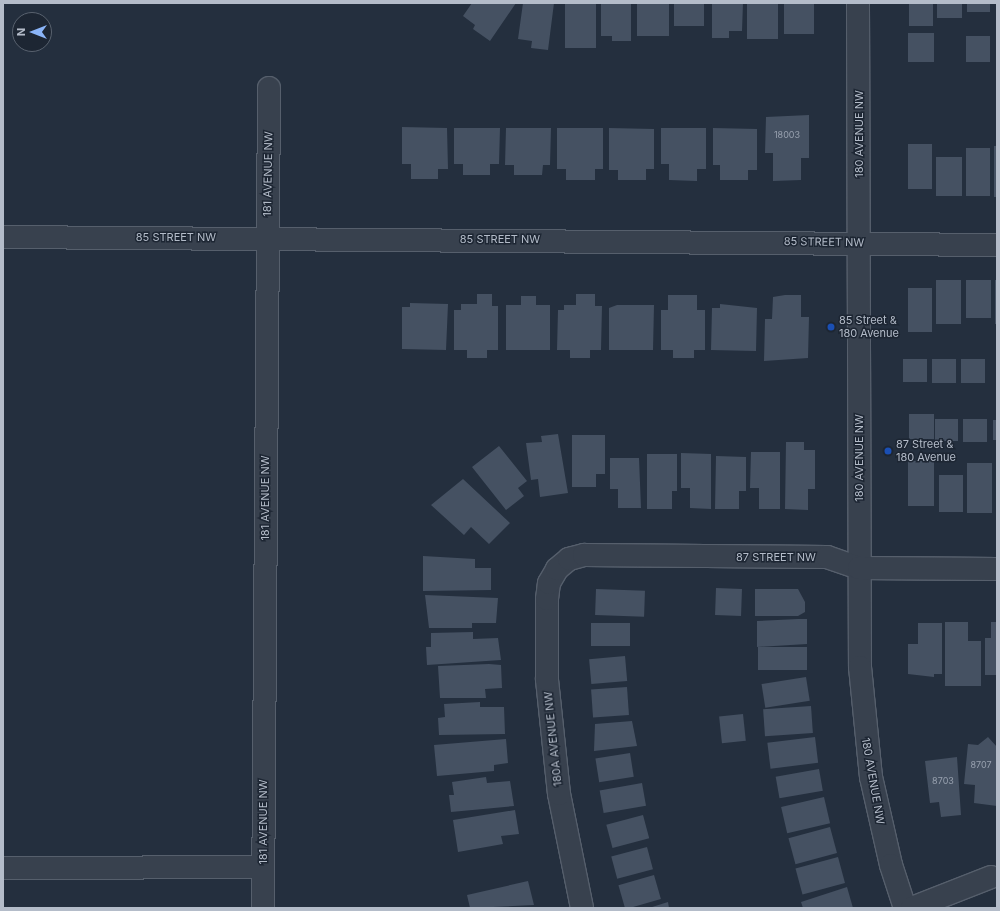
<!DOCTYPE html>
<html>
<head>
<meta charset="utf-8">
<style>
  body { margin:0 }
  #map { position:relative; width:1000px; height:911px; overflow:hidden; background:#242f3e; font-family:Inter,sans-serif }
  div>[style] { position:absolute }
  .building>* { inset:0; background:#455162; transform-origin:0 0 }
  .roads { filter:drop-shadow(1px 0 #565f6c) drop-shadow(-1px 0 #565f6c) drop-shadow(0 1px #565f6c) drop-shadow(0 -1px #565f6c) }
  .minor>* { height:22px; margin:-11px; padding:0 11px; transform-origin:11px; border-radius:11px; background:#38414e }
  .dots>* { width:11px; height:11px; translate:-50% -50%; box-sizing:border-box; border:2px solid #1d2633; border-radius:50% }
  span { translate:-50% -50%; white-space:nowrap; text-align:center; line-height:1.15; -webkit-text-stroke:3px #1d2633; paint-order:stroke }
  .number-label { font-size:9px; color:#98a1af }
  .number-label span { -webkit-text-stroke-width:0 }
  .street-label { font-size:11px; color:#b4bcc9 }
  .poi-label { font-size:11px; color:#b4bcc9 }
  .left { translate:0 -50%; text-align:left }
  .frame { position:absolute; inset:0; border:4px solid #b4bcc9; pointer-events:none }
  .north { position:absolute; left:12px; top:12px; width:40px; height:40px; box-sizing:border-box; background:#1d2633; border:1px solid #59626f; border-radius:50%; rotate:270deg; font-size:11px; font-weight:700; line-height:16px; text-align:center; color:#b4bcc9 }
  .north::after { content:''; display:block; margin:auto; width:14px; height:18px; background:#8ab4f8; clip-path:polygon(50% 0,100% 100%,50% 72%,0 100%) }
</style>
</head>
<body>
<div id="map">
  <div class="building">
    <i style="clip-path:polygon(472px 3px,516px 3px,490px 41px,473px 29px,475px 25px,463px 16px)"></i>
    <i style="clip-path:polygon(523px 3px,554px 3px,548px 50px,531px 48px,532px 41px,518px 39px)"></i>
    <i style="left:565px;top:3px;width:31px;height:45px"></i>
    <i style="clip-path:polygon(601px 3px,631px 3px,631px 41px,612px 41px,612px 36px,601px 36px)"></i>
    <i style="left:637px;top:3px;width:32px;height:33px"></i>
    <i style="left:674px;top:3px;width:30px;height:23px"></i>
    <i style="clip-path:polygon(712px 3px,743px 3px,742px 31px,729px 31px,729px 38px,712px 38px)"></i>
    <i style="left:747px;top:3px;width:31px;height:36px"></i>
    <i style="left:784px;top:3px;width:30px;height:31px"></i>
    <i style="left:909px;top:3px;width:24px;height:23px"></i>
    <i style="left:937px;top:3px;width:25px;height:15px"></i>
    <i style="left:967px;top:3px;width:23px;height:9px"></i>
    <i style="left:908px;top:33px;width:26px;height:29px"></i>
    <i style="left:966px;top:36px;width:24px;height:26px"></i>
    <i style="clip-path:polygon(809px 115px,809px 158px,801px 158px,801px 180px,773px 181px,773px 153px,765px 153px,766px 117px)"></i>
    <i style="clip-path:polygon(402px 127px,447px 128px,448px 169px,438px 169px,438px 179px,411px 179px,411px 164px,402px 164px)"></i>
    <i style="clip-path:polygon(454px 128px,500px 128px,499px 164px,490px 164px,490px 175px,463px 175px,463px 164px,454px 164px)"></i>
    <i style="clip-path:polygon(506px 128px,551px 128px,550px 165px,543px 165px,542px 175px,514px 175px,514px 165px,505px 165px)"></i>
    <i style="clip-path:polygon(557px 128px,603px 128px,603px 169px,595px 169px,595px 180px,566px 180px,566px 169px,557px 169px)"></i>
    <i style="clip-path:polygon(609px 128px,654px 129px,654px 169px,646px 169px,646px 180px,618px 180px,618px 170px,609px 170px)"></i>
    <i style="clip-path:polygon(661px 128px,706px 128px,706px 169px,697px 169px,697px 181px,669px 180px,669px 164px,661px 164px)"></i>
    <i style="clip-path:polygon(713px 128px,757px 129px,757px 170px,748px 170px,748px 180px,720px 180px,720px 165px,713px 165px)"></i>
    <i style="left:908px;top:144px;width:24px;height:45px"></i>
    <i style="left:994px;top:146px;width:3px;height:51px"></i>
    <i style="left:966px;top:148px;width:24px;height:48px"></i>
    <i style="left:936px;top:157px;width:26px;height:39px"></i>
    <i style="left:936px;top:280px;width:25px;height:44px"></i>
    <i style="left:966px;top:280px;width:25px;height:38px"></i>
    <i style="left:995px;top:280px;width:2px;height:44px"></i>
    <i style="left:908px;top:288px;width:24px;height:44px"></i>
    <i style="clip-path:polygon(477px 294px,492px 294px,492px 306px,498px 306px,498px 350px,487px 350px,487px 358px,467px 358px,467px 350px,454px 350px,454px 310px,461px 310px,461px 304px,477px 304px)"></i>
    <i style="clip-path:polygon(576px 294px,595px 294px,595px 306px,602px 306px,601px 350px,590px 350px,590px 358px,570px 358px,570px 350px,557px 350px,558px 310px,564px 310px,564px 305px,576px 305px)"></i>
    <i style="clip-path:polygon(668px 295px,697px 295px,697px 310px,705px 310px,705px 350px,694px 350px,694px 358px,673px 358px,673px 350px,661px 350px,661px 310px,668px 310px)"></i>
    <i style="clip-path:polygon(785px 295px,801px 295px,801px 317px,809px 317px,808px 358px,764px 361px,765px 319px,772px 319px,773px 297px)"></i>
    <i style="clip-path:polygon(521px 296px,536px 296px,536px 305px,550px 305px,550px 350px,506px 350px,506px 305px,521px 305px)"></i>
    <i style="clip-path:polygon(410px 303px,448px 304px,446px 350px,402px 349px,402px 307px,410px 307px)"></i>
    <i style="clip-path:polygon(720px 304px,757px 308px,756px 351px,711px 350px,712px 308px,720px 308px)"></i>
    <i style="clip-path:polygon(617px 305px,654px 305px,653px 350px,609px 350px,609px 308px)"></i>
    <i style="left:903px;top:359px;width:24px;height:23px"></i>
    <i style="left:932px;top:359px;width:24px;height:24px"></i>
    <i style="left:961px;top:359px;width:24px;height:24px"></i>
    <i style="left:909px;top:414px;width:25px;height:25px"></i>
    <i style="left:935px;top:419px;width:23px;height:22px"></i>
    <i style="left:963px;top:419px;width:24px;height:23px"></i>
    <i style="left:993px;top:420px;width:4px;height:20px"></i>
    <i style="clip-path:polygon(558px 434px,568px 493px,540px 497px,538px 479px,531px 480px,526px 443px,542px 442px,541px 436px)"></i>
    <i style="clip-path:polygon(572px 435px,605px 435px,605px 474px,596px 474px,596px 487px,572px 487px)"></i>
    <i style="clip-path:polygon(786px 442px,804px 442px,804px 450px,815px 450px,815px 489px,808px 489px,808px 510px,785px 509px)"></i>
    <i style="clip-path:polygon(499px 446px,527px 481px,518px 488px,524px 496px,506px 510px,472px 467px)"></i>
    <i style="clip-path:polygon(751px 452px,780px 452px,780px 509px,759px 509px,759px 488px,750px 488px)"></i>
    <i style="clip-path:polygon(681px 453px,711px 454px,711px 509px,690px 508px,690px 488px,681px 488px)"></i>
    <i style="clip-path:polygon(647px 454px,677px 454px,677px 491px,672px 491px,672px 509px,647px 509px)"></i>
    <i style="clip-path:polygon(716px 456px,746px 457px,746px 491px,739px 491px,739px 509px,715px 509px)"></i>
    <i style="clip-path:polygon(610px 458px,639px 458px,641px 508px,618px 508px,618px 489px,610px 489px)"></i>
    <i style="left:908px;top:461px;width:26px;height:45px"></i>
    <i style="left:967px;top:463px;width:25px;height:50px"></i>
    <i style="left:939px;top:475px;width:24px;height:37px"></i>
    <i style="clip-path:polygon(463px 479px,510px 523px,489px 544px,471px 527px,464px 535px,431px 505px)"></i>
    <i style="clip-path:polygon(423px 556px,475px 559px,475px 568px,491px 568px,491px 590px,423px 591px)"></i>
    <i style="left:716px;top:588px;width:26px;height:27px;rotate:2deg"></i>
    <i style="left:596px;top:589px;width:49px;height:26px;rotate:2deg"></i>
    <i style="clip-path:polygon(755px 589px,798px 589px,805px 602px,805px 612px,798px 616px,755px 616px)"></i>
    <i style="clip-path:polygon(425px 595px,498px 598px,496px 623px,472px 623px,472px 628px,429px 628px)"></i>
    <i style="clip-path:polygon(798px 619px,807px 619px,807px 644px,757px 647px,757px 621px)"></i>
    <i style="clip-path:polygon(945px 622px,968px 622px,968px 641px,981px 641px,981px 686px,945px 686px)"></i>
    <i style="clip-path:polygon(991px 622px,997px 622px,997px 675px,985px 675px,985px 638px,991px 638px)"></i>
    <i style="left:591px;top:623px;width:39px;height:23px"></i>
    <i style="clip-path:polygon(918px 623px,942px 623px,942px 674px,934px 674px,934px 677px,908px 674px,908px 644px,918px 644px)"></i>
    <i style="clip-path:polygon(473px 632px,473px 639px,498px 638px,501px 660px,427px 665px,426px 647px,431px 647px,431px 633px)"></i>
    <i style="left:807px;top:647px;width:23px;height:49px;rotate:90deg"></i>
    <i style="left:625px;top:656px;width:25px;height:36px;rotate:85deg"></i>
    <i style="clip-path:polygon(489px 664px,501px 665px,502px 688px,485px 689px,486px 698px,440px 698px,438px 666px)"></i>
    <i style="left:806px;top:677px;width:24px;height:45px;rotate:81deg"></i>
    <i style="left:627px;top:687px;width:28px;height:36px;rotate:86deg"></i>
    <i style="clip-path:polygon(480px 702px,480px 707px,504px 707px,505px 734px,439px 735px,438px 718px,445px 717px,444px 704px)"></i>
    <i style="left:811px;top:706px;width:27px;height:48px;rotate:86deg"></i>
    <i style="left:743px;top:714px;width:27px;height:24px;rotate:84deg"></i>
    <i style="clip-path:polygon(632px 721px,637px 746px,594px 751px,595px 724px)"></i>
    <i style="left:815px;top:737px;width:26px;height:48px;rotate:83deg"></i>
    <i style="clip-path:polygon(988px 737px,997px 747px,997px 806px,974px 803px,975px 785px,964px 784px,968px 744px,978px 745px)"></i>
    <i style="clip-path:polygon(506px 739px,508px 763px,494px 765px,494px 771px,437px 776px,434px 745px)"></i>
    <i style="left:630px;top:753px;width:24px;height:35px;rotate:81deg"></i>
    <i style="clip-path:polygon(957px 757px,961px 815px,941px 817px,939px 802px,930px 803px,925px 761px)"></i>
    <i style="left:819px;top:769px;width:22px;height:44px;rotate:80deg"></i>
    <i style="clip-path:polygon(486px 777px,487px 783px,510px 781px,514px 806px,451px 812px,449px 795px,454px 795px,452px 782px)"></i>
    <i style="left:642px;top:783px;width:23px;height:43px;rotate:80deg"></i>
    <i style="left:824px;top:797px;width:27px;height:44px;rotate:77deg"></i>
    <i style="clip-path:polygon(515px 810px,519px 834px,501px 836px,503px 844px,458px 852px,453px 820px)"></i>
    <i style="left:643px;top:815px;width:24px;height:38px;rotate:75deg"></i>
    <i style="left:830px;top:827px;width:27px;height:43px;rotate:75deg"></i>
    <i style="left:647px;top:847px;width:23px;height:37px;rotate:75deg"></i>
    <i style="left:838px;top:857px;width:27px;height:44px;rotate:75deg"></i>
    <i style="left:654px;top:875px;width:25px;height:37px;rotate:74deg"></i>
    <i style="clip-path:polygon(528px 881px,534px 905px,470px 908px,467px 895px)"></i>
    <i style="clip-path:polygon(847px 887px,853px 908px,803px 908px,801px 902px)"></i>
    <i style="clip-path:polygon(668px 902px,669px 908px,649px 908px)"></i>
  </div>
  <div class="roads">
    <div class="minor">
      <i style="left:858px;top:3px;width:664px;rotate:89.83deg"></i>
      <i style="left:860px;top:667px;width:111px;rotate:84.3deg"></i>
      <i style="left:871px;top:777px;width:90px;rotate:77.2deg"></i>
      <i style="left:891px;top:865px;width:45px;rotate:72deg"></i>
      <i style="left:3px;top:237px;width:994px;rotate:0.46deg"></i>
      <i style="left:3px;top:868px;width:260px;rotate:-0.2deg"></i>
      <i style="left:263px;top:908px;width:820px;rotate:-89.58deg"></i>
      <i style="left:582px;top:908px;width:116px;rotate:-101.4deg"></i>
      <i style="left:559px;top:794px;width:116px;rotate:-96deg"></i>
      <i style="left:547px;top:679px;width:80px;rotate:-90deg"></i>
      <i style="left:547px;top:599px;width:16px;rotate:-83deg"></i>
      <i style="left:549px;top:583px;width:16px;rotate:-60deg"></i>
      <i style="left:557px;top:569px;width:16px;rotate:-40deg"></i>
      <i style="left:569px;top:559px;width:16px;rotate:-15deg"></i>
      <i style="left:584px;top:555px;width:243px;rotate:0.5deg"></i>
      <i style="left:827px;top:557px;width:34px;rotate:19deg"></i>
      <i style="left:859px;top:568px;width:138px;rotate:0.4deg"></i>
      <i style="left:912px;top:908px;width:85px;rotate:-21.4deg"></i>
    </div>
  </div>
  <div class="dots">
    <i style="left:831px;top:327px;background:#1a4fb4"></i>
    <i style="left:888px;top:451px;background:#1a4fb4"></i>
  </div>
  <div class="number-label">
    <span style="left:787px;top:135px">18003</span>
    <span style="left:981px;top:765px">8707</span>
    <span style="left:943px;top:781px">8703</span>
  </div>
  <div class="street-label">
    <span style="left:859px;top:134px;rotate:-90deg">180 AVENUE NW</span>
    <span style="left:268px;top:174px;rotate:-89deg">181 AVENUE NW</span>
    <span style="left:176px;top:237px">85 STREET NW</span>
    <span style="left:500px;top:239px">85 STREET NW</span>
    <span style="left:824px;top:242px;rotate:1deg">85 STREET NW</span>
    <span style="left:859px;top:458px;rotate:-90deg">180 AVENUE NW</span>
    <span style="left:265px;top:498px;rotate:-90deg">181 AVENUE NW</span>
    <span style="left:776px;top:557px">87 STREET NW</span>
    <span style="left:553px;top:739px;rotate:-96deg">180A AVENUE NW</span>
    <span style="left:873px;top:781px;rotate:80deg">180 AVENUE NW</span>
    <span style="left:263px;top:822px;rotate:-90deg">181 AVENUE NW</span>
  </div>
  <div class="poi-label">
    <span class="left" style="left:839px;top:327px">85 Street &amp;<br>180 Avenue</span>
    <span class="left" style="left:896px;top:451px">87 Street &amp;<br>180 Avenue</span>
  </div>
  <div class="frame"></div>
  <div class="north">N</div>
</div>
</body>
</html>
